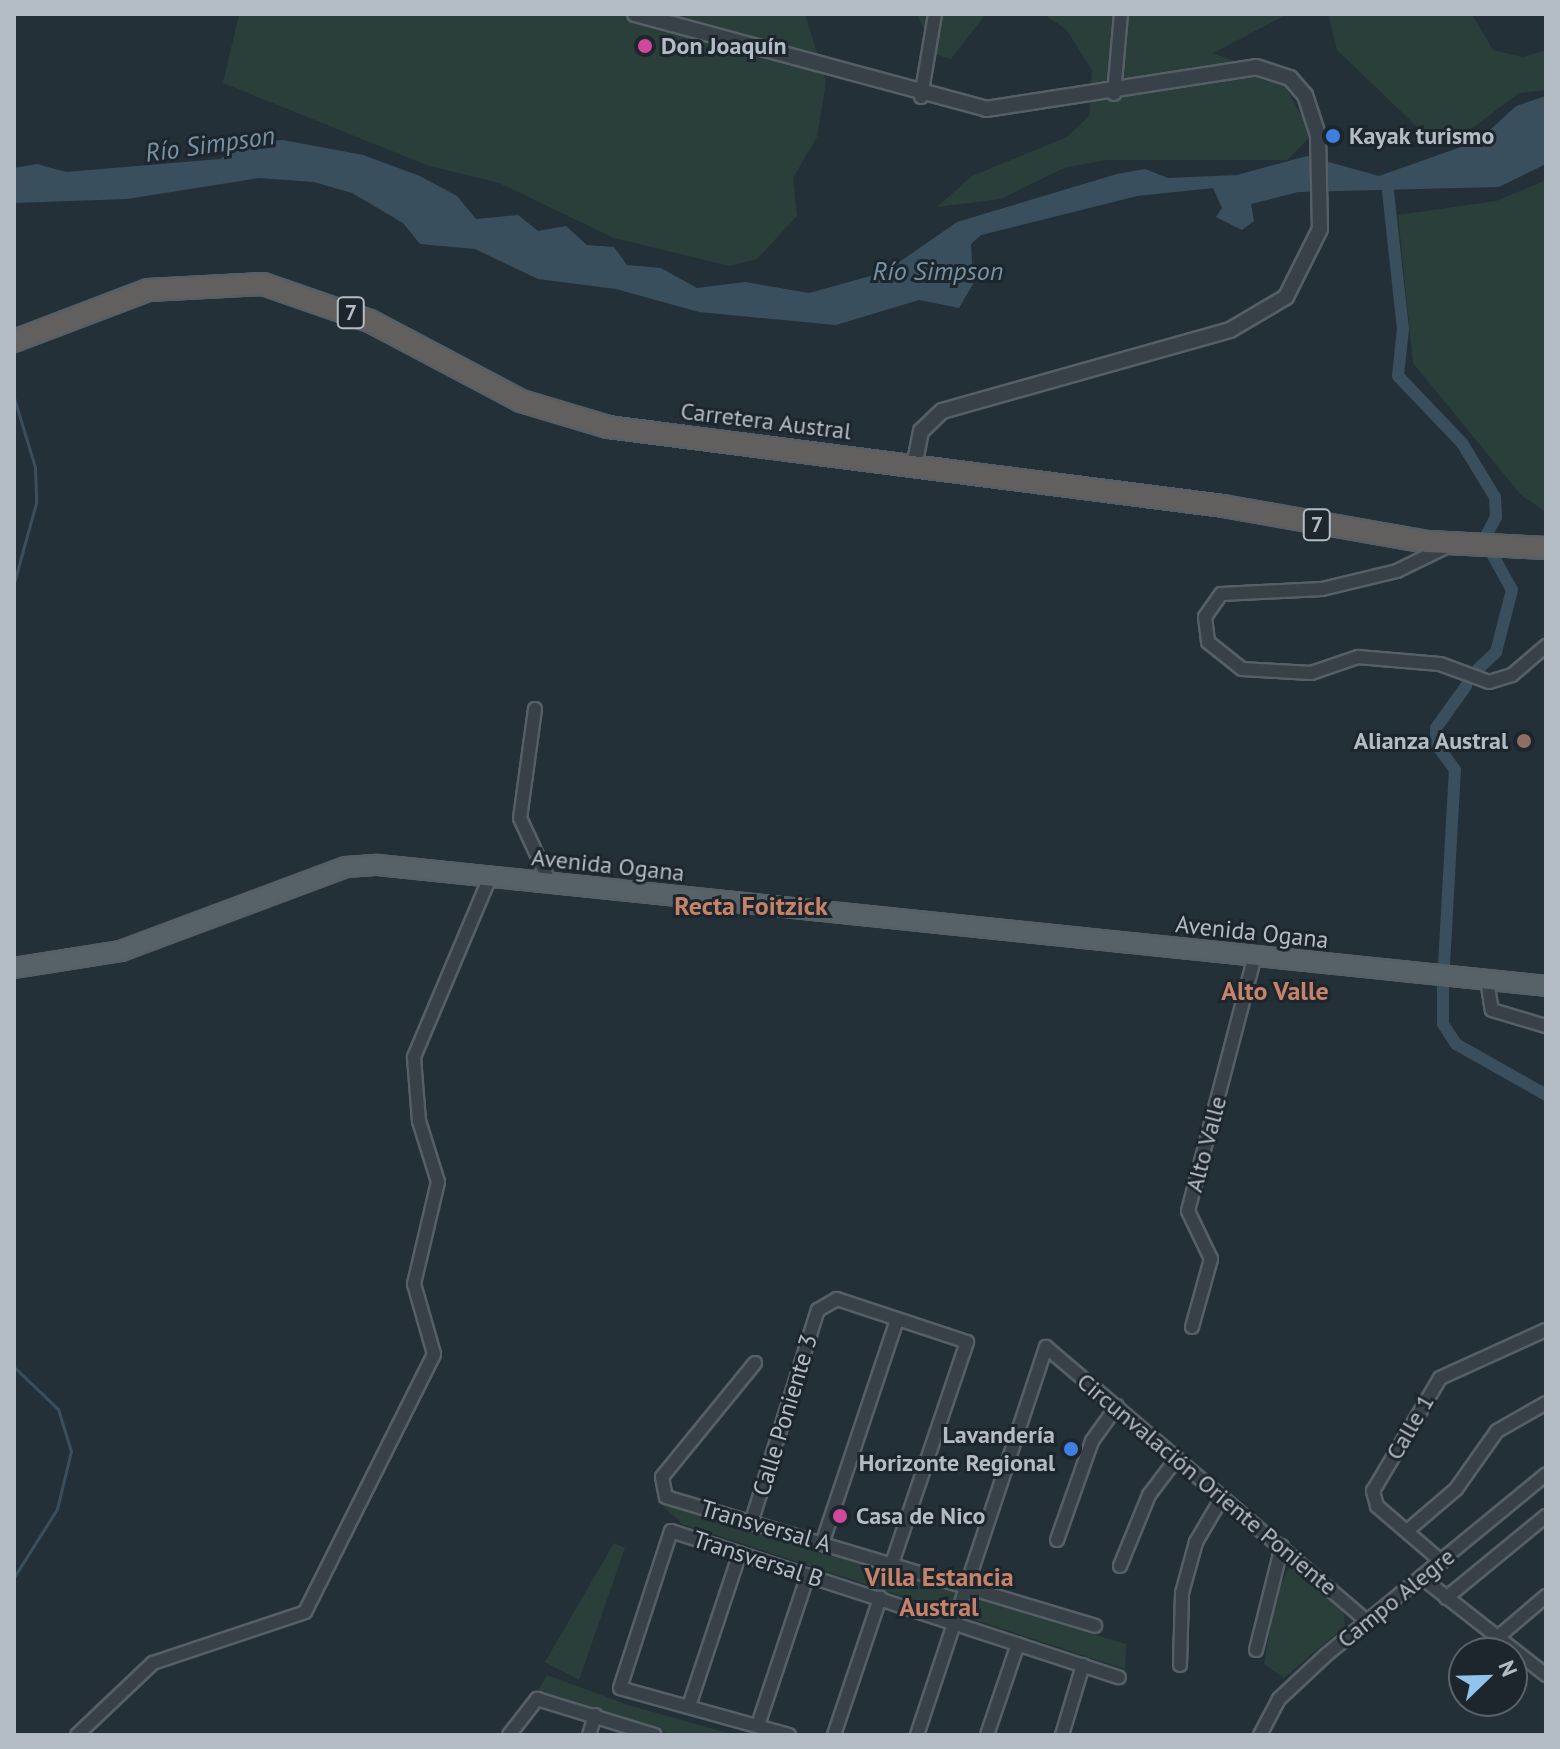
<!DOCTYPE html>
<html>
<head>
<meta charset="utf-8">
<style>
  body { margin:0 }
  #map { position:relative; width:1560px; height:1749px; overflow:hidden; background:#243037; font-family:"PT Sans",sans-serif }
  div>[style] { position:absolute }
  .green>* { inset:0; background:#2a3e3a }
  .water>* { inset:0; background:#3a4f5d }
  .stream>* { height:3px; margin:-1.5px; padding:0 1.5px; transform-origin:1.5px; border-radius:1.5px; background:#3a4f5d }
  .canal>* { height:12px; margin:-6px; padding:0 6px; transform-origin:6px; border-radius:6px; background:#3a4f5d }
  .roads { filter:drop-shadow(2px 0 #565f66) drop-shadow(-2px 0 #565f66) drop-shadow(0 2px #565f66) drop-shadow(0 -2px #565f66) }
  .minor>* { height:12px; margin:-6px; padding:0 6px; transform-origin:6px; border-radius:6px; background:#384148 }
  .tertiary>* { height:14px; margin:-7px; padding:0 7px; transform-origin:7px; border-radius:7px; background:#384148 }
  .primary>* { height:18px; margin:-9px; padding:0 9px; transform-origin:9px; border-radius:9px; background:#566168 }
  .trunk>* { height:20px; margin:-10px; padding:0 10px; transform-origin:10px; border-radius:10px; background:#62605e }
  .dots>* { width:22px; height:22px; translate:-50% -50%; box-sizing:border-box; border:4px solid #1d262d; border-radius:50% }
  span { translate:-50% -50%; white-space:nowrap; text-align:center; line-height:1.15; -webkit-text-stroke:6px #1d262d; paint-order:stroke }
  .shield-label span { padding:2px 6px; background:#1d262d; border:2px solid; border-radius:6px; -webkit-text-stroke-width:0 }
  .shield-label { font-size:22px; color:#b3bcc4; font-weight:700 }
  .poi-label { font-size:24px; color:#b3bcc4; font-weight:700 }
  .left { translate:0 -50%; text-align:left }
  .right { translate:-100% -50%; text-align:right }
  .street-label { font-size:24px; color:#b3bcc4 }
  .water-label { font-size:26px; color:#7692a4; font-style:italic }
  .neighbourhood-label { font-size:26px; color:#c7826a; font-weight:700 }
  .frame { position:absolute; inset:0; border:16px solid #b3bcc4; pointer-events:none }
  .north { position:absolute; left:1448px; top:1637px; width:80px; height:80px; box-sizing:border-box; background:#1d262d; border:2px solid #596269; border-radius:50%; rotate:67deg; font-size:22px; font-weight:700; line-height:32px; text-align:center; color:#b3bcc4 }
  .north::after { content:''; display:block; margin:auto; width:28px; height:36px; background:#90c4ec; clip-path:polygon(50% 0,100% 100%,50% 72%,0 100%) }
</style>
</head>
<body>
<div id="map">
  <div class="green">
    <i style="clip-path:polygon(239px 14px,805px 14px,826px 82px,817px 137px,793px 178px,797px 216px,757px 259px,730px 266px,614px 238px,499px 183px,429px 166px,223px 83px)"></i>
    <i style="clip-path:polygon(917px 14px,986px 14px,951px 59px,935px 54px)"></i>
    <i style="clip-path:polygon(1043px 14px,1288px 14px,1213px 53px,1281px 79px,1312px 135px,1287px 160px,1105px 160px,1064px 168px,1001px 199px,937px 207px,972px 176px,1067px 137px,1089px 116px,1092px 70px,1066px 29px)"></i>
    <i style="clip-path:polygon(1328px 14px,1472px 14px,1493px 50px,1523px 57px,1546px 50px,1546px 90px,1519px 93px,1463px 135px,1436px 145px,1337px 50px)"></i>
    <i style="clip-path:polygon(1546px 180px,1546px 512px,1521px 495px,1413px 363px,1398px 215px,1496px 201px)"></i>
    <i style="clip-path:polygon(659px 1502px,1126px 1644px,1125px 1669px,682px 1524px)"></i>
    <i style="clip-path:polygon(614px 1543px,625px 1548px,579px 1680px,545px 1662px)"></i>
    <i style="clip-path:polygon(1290px 1565px,1344px 1614px,1345px 1626px,1284px 1678px,1264px 1664px,1275px 1598px)"></i>
    <i style="clip-path:polygon(547px 1675px,628px 1705px,735px 1735px,674px 1735px,538px 1691px)"></i>
  </div>
  <div class="water">
    <i style="clip-path:polygon(1546px 96px,1546px 164px,1499px 187px,1298px 192px,1251px 204px,1254px 221px,1242px 230px,1216px 217px,1222px 208px,1213px 188px,1137px 196px,981px 235px,971px 244px,973px 284px,959px 308px,919px 300px,836px 325px,699px 312px,616px 289px,538px 279px,475px 249px,420px 244px,403px 223px,352px 193px,314px 182px,259px 178px,127px 199px,14px 203px,14px 168px,37px 164px,66px 172px,220px 159px,249px 142px,283px 140px,363px 155px,420px 176px,457px 196px,476px 219px,518px 215px,538px 231px,566px 226px,587px 245px,614px 247px,627px 265px,661px 268px,697px 288px,745px 282px,809px 293px,885px 272px,957px 222px,1117px 174px,1145px 169px,1168px 178px,1237px 175px,1307px 156px,1379px 176px,1478px 141px,1516px 106px)"></i>
  </div>
  <div class="stream">
    <i style="left:14px;top:398px;width:72px;rotate:73.1deg"></i>
    <i style="left:35px;top:467px;width:36px;rotate:88deg"></i>
    <i style="left:36px;top:503px;width:83px;rotate:105.4deg"></i>
    <i style="left:14px;top:1367px;width:61px;rotate:43.7deg"></i>
    <i style="left:58px;top:1409px;width:44px;rotate:72.8deg"></i>
    <i style="left:71px;top:1451px;width:60px;rotate:103.6deg"></i>
    <i style="left:57px;top:1509px;width:80px;rotate:122.3deg"></i>
  </div>
  <div class="canal">
    <i style="left:1387px;top:182px;width:148px;rotate:83.8deg"></i>
    <i style="left:1403px;top:329px;width:47px;rotate:96.1deg"></i>
    <i style="left:1398px;top:376px;width:93px;rotate:46.3deg"></i>
    <i style="left:1462px;top:443px;width:63px;rotate:58.6deg"></i>
    <i style="left:1495px;top:497px;width:20px;rotate:87deg"></i>
    <i style="left:1496px;top:517px;width:24px;rotate:118deg"></i>
    <i style="left:1478px;top:669px;width:25px;rotate:-43deg"></i>
    <i style="left:1496px;top:652px;width:64px;rotate:-75.5deg"></i>
    <i style="left:1512px;top:590px;width:39px;rotate:-119deg"></i>
    <i style="left:1444px;top:965px;width:195px;rotate:-86.8deg"></i>
    <i style="left:1455px;top:770px;width:32px;rotate:-126deg"></i>
    <i style="left:1436px;top:744px;width:16px;rotate:-90deg"></i>
    <i style="left:1436px;top:728px;width:52px;rotate:-54.5deg"></i>
    <i style="left:1443px;top:985px;width:39px;rotate:90deg"></i>
    <i style="left:1443px;top:1024px;width:24px;rotate:57deg"></i>
    <i style="left:1456px;top:1044px;width:103px;rotate:29.5deg"></i>
  </div>
  <div class="roads">
    <div class="minor">
      <i style="left:1114px;top:94px;width:80px;rotate:-85deg"></i>
      <i style="left:921px;top:97px;width:84px;rotate:-80.4deg"></i>
      <i style="left:1450px;top:545px;width:59px;rotate:153.9deg"></i>
      <i style="left:1397px;top:571px;width:77px;rotate:166.5deg"></i>
      <i style="left:1322px;top:589px;width:101px;rotate:177.2deg"></i>
      <i style="left:1221px;top:594px;width:28px;rotate:125deg"></i>
      <i style="left:1205px;top:617px;width:25px;rotate:83deg"></i>
      <i style="left:1208px;top:642px;width:43px;rotate:38.5deg"></i>
      <i style="left:1242px;top:669px;width:69px;rotate:3.3deg"></i>
      <i style="left:1311px;top:673px;width:50px;rotate:-18.8deg"></i>
      <i style="left:1358px;top:657px;width:82px;rotate:4.9deg"></i>
      <i style="left:1440px;top:664px;width:52px;rotate:20.2deg"></i>
      <i style="left:1489px;top:682px;width:24px;rotate:-17deg"></i>
      <i style="left:1512px;top:675px;width:45px;rotate:-40.5deg"></i>
      <i style="left:535px;top:709px;width:110px;rotate:97.8deg"></i>
      <i style="left:520px;top:818px;width:72px;rotate:65.2deg"></i>
      <i style="left:1487px;top:980px;width:30px;rotate:81deg"></i>
      <i style="left:1492px;top:1010px;width:56px;rotate:16.5deg"></i>
      <i style="left:1192px;top:1327px;width:71px;rotate:-74.4deg"></i>
      <i style="left:1211px;top:1259px;width:53px;rotate:-115.6deg"></i>
      <i style="left:1188px;top:1211px;width:264px;rotate:-75.3deg"></i>
      <i style="left:755px;top:1363px;width:147px;rotate:129.2deg"></i>
      <i style="left:662px;top:1477px;width:20px;rotate:79deg"></i>
      <i style="left:666px;top:1497px;width:448px;rotate:16.7deg"></i>
      <i style="left:752px;top:1520px;width:220px;rotate:-72.6deg"></i>
      <i style="left:818px;top:1310px;width:22px;rotate:-30deg"></i>
      <i style="left:837px;top:1299px;width:137px;rotate:18.3deg"></i>
      <i style="left:967px;top:1342px;width:233px;rotate:108.7deg"></i>
      <i style="left:1407px;top:1531px;width:65px;rotate:-40.6deg"></i>
      <i style="left:1456px;top:1489px;width:71px;rotate:-54.7deg"></i>
      <i style="left:1497px;top:1431px;width:56px;rotate:-29.7deg"></i>
      <i style="left:1057px;top:1540px;width:105px;rotate:-70.5deg"></i>
      <i style="left:1092px;top:1441px;width:43px;rotate:-54.5deg"></i>
      <i style="left:823px;top:1541px;width:233px;rotate:-71.5deg"></i>
      <i style="left:1442px;top:1562px;width:86px;rotate:-139.3deg"></i>
      <i style="left:1377px;top:1506px;width:16px;rotate:-105deg"></i>
      <i style="left:1373px;top:1491px;width:131px;rotate:-59.3deg"></i>
      <i style="left:1440px;top:1378px;width:116px;rotate:-24.4deg"></i>
      <i style="left:1120px;top:1566px;width:77px;rotate:-67.8deg"></i>
      <i style="left:1149px;top:1495px;width:46px;rotate:-52.9deg"></i>
      <i style="left:1421px;top:1577px;width:159px;rotate:38.1deg"></i>
      <i style="left:1446px;top:1598px;width:129px;rotate:-39.4deg"></i>
      <i style="left:1498px;top:1637px;width:63px;rotate:-40.5deg"></i>
      <i style="left:1256px;top:1650px;width:107px;rotate:-76deg"></i>
      <i style="left:1180px;top:1665px;width:72px;rotate:-88.4deg"></i>
      <i style="left:1182px;top:1593px;width:53px;rotate:-74.6deg"></i>
      <i style="left:1196px;top:1542px;width:53px;rotate:-59.6deg"></i>
      <i style="left:690px;top:1703px;width:158px;rotate:-71.6deg"></i>
      <i style="left:758px;top:1725px;width:158px;rotate:-71.6deg"></i>
      <i style="left:77px;top:1735px;width:105px;rotate:-43.5deg"></i>
      <i style="left:153px;top:1663px;width:160px;rotate:-18.5deg"></i>
      <i style="left:305px;top:1612px;width:288px;rotate:-63.4deg"></i>
      <i style="left:434px;top:1354px;width:73px;rotate:-105.9deg"></i>
      <i style="left:414px;top:1284px;width:105px;rotate:-76.8deg"></i>
      <i style="left:438px;top:1182px;width:64px;rotate:-107.3deg"></i>
      <i style="left:419px;top:1121px;width:64px;rotate:-94.5deg"></i>
      <i style="left:414px;top:1057px;width:195px;rotate:-67.1deg"></i>
      <i style="left:509px;top:1735px;width:46px;rotate:-52.1deg"></i>
      <i style="left:537px;top:1699px;width:123px;rotate:17deg"></i>
      <i style="left:589px;top:1735px;width:21px;rotate:-73deg"></i>
      <i style="left:789px;top:1735px;width:175px;rotate:-164.5deg"></i>
      <i style="left:620px;top:1688px;width:165px;rotate:-72deg"></i>
      <i style="left:671px;top:1531px;width:471px;rotate:18.1deg"></i>
      <i style="left:834px;top:1735px;width:145px;rotate:-71.4deg"></i>
      <i style="left:917px;top:1735px;width:409px;rotate:-71.6deg"></i>
      <i style="left:1046px;top:1347px;width:422px;rotate:40.5deg"></i>
      <i style="left:987px;top:1735px;width:96px;rotate:-71.2deg"></i>
      <i style="left:1062px;top:1735px;width:73px;rotate:-73.3deg"></i>
      <i style="left:1260px;top:1735px;width:41px;rotate:-62.2deg"></i>
      <i style="left:1279px;top:1699px;width:64px;rotate:-43.1deg"></i>
      <i style="left:1326px;top:1655px;width:285px;rotate:-39.4deg"></i>
    </div>
    <div class="tertiary">
      <i style="left:635px;top:14px;width:364px;rotate:15.1deg"></i>
      <i style="left:986px;top:109px;width:273px;rotate:-8.8deg"></i>
      <i style="left:1256px;top:67px;width:36px;rotate:18deg"></i>
      <i style="left:1290px;top:78px;width:23px;rotate:49deg"></i>
      <i style="left:1305px;top:95px;width:42px;rotate:72deg"></i>
      <i style="left:1318px;top:135px;width:94px;rotate:88.8deg"></i>
      <i style="left:1320px;top:229px;width:76px;rotate:116.6deg"></i>
      <i style="left:1286px;top:297px;width:65px;rotate:149.5deg"></i>
      <i style="left:1230px;top:330px;width:299px;rotate:164.3deg"></i>
      <i style="left:942px;top:411px;width:29px;rotate:136deg"></i>
      <i style="left:921px;top:431px;width:36px;rotate:101deg"></i>
    </div>
    <div class="primary">
      <i style="left:14px;top:968px;width:108px;rotate:-9deg"></i>
      <i style="left:121px;top:951px;width:240px;rotate:-20.5deg"></i>
      <i style="left:346px;top:867px;width:32px;rotate:-4deg"></i>
      <i style="left:378px;top:865px;width:1174px;rotate:5.91deg"></i>
    </div>
    <div class="trunk">
      <i style="left:14px;top:341px;width:143px;rotate:-20.8deg"></i>
      <i style="left:148px;top:290px;width:115px;rotate:-3deg"></i>
      <i style="left:263px;top:284px;width:113px;rotate:19.1deg"></i>
      <i style="left:370px;top:321px;width:171px;rotate:27.9deg"></i>
      <i style="left:521px;top:401px;width:91px;rotate:16.6deg"></i>
      <i style="left:608px;top:427px;width:620px;rotate:7.32deg"></i>
      <i style="left:1223px;top:506px;width:208px;rotate:10deg"></i>
      <i style="left:1428px;top:542px;width:118px;rotate:2.9deg"></i>
    </div>
  </div>
  <div class="dots">
    <i style="left:645px;top:46px;background:#d1479c"></i>
    <i style="left:1333px;top:136px;background:#3f7fe0"></i>
    <i style="left:1524px;top:741px;background:#8d6e63"></i>
    <i style="left:1071px;top:1449px;background:#3f7fe0"></i>
    <i style="left:840px;top:1516px;background:#d1479c"></i>
  </div>
  <div class="shield-label">
    <span style="left:351px;top:313px">7</span>
    <span style="left:1317px;top:525px">7</span>
  </div>
  <div class="poi-label">
    <span class="left" style="left:661px;top:46px">Don Joaquín</span>
    <span class="left" style="left:1349px;top:136px">Kayak turismo</span>
    <span class="right" style="left:1508px;top:741px">Alianza Austral</span>
    <span class="right" style="left:1055px;top:1449px">Lavandería<br>Horizonte Regional</span>
    <span class="left" style="left:856px;top:1516px">Casa de Nico</span>
  </div>
  <div class="street-label">
    <span style="left:766px;top:421px;rotate:7deg">Carretera Austral</span>
    <span style="left:608px;top:865px;rotate:6deg">Avenida Ogana</span>
    <span style="left:1252px;top:932px;rotate:6deg">Avenida Ogana</span>
    <span style="left:1206px;top:1144px;rotate:-75deg">Alto Valle</span>
    <span style="left:785px;top:1415px;rotate:-73deg">Calle Poniente 3</span>
    <span style="left:1410px;top:1427px;rotate:-60deg">Calle 1</span>
    <span style="left:1207px;top:1484px;rotate:40deg">Circunvalación Oriente Poniente</span>
    <span style="left:766px;top:1526px;rotate:16deg">Transversal A</span>
    <span style="left:758px;top:1559px;rotate:18deg">Transversal B</span>
    <span style="left:1396px;top:1598px;rotate:-39deg">Campo Alegre</span>
  </div>
  <div class="water-label">
    <span style="left:210px;top:144px;rotate:-8deg">Río Simpson</span>
    <span style="left:938px;top:271px">Río Simpson</span>
  </div>
  <div class="neighbourhood-label">
    <span style="left:751px;top:906px">Recta Foitzick</span>
    <span style="left:1275px;top:991px">Alto Valle</span>
    <span style="left:939px;top:1592px">Villa Estancia<br>Austral</span>
  </div>
  <div class="frame"></div>
  <div class="north">N</div>
</div>
</body>
</html>
